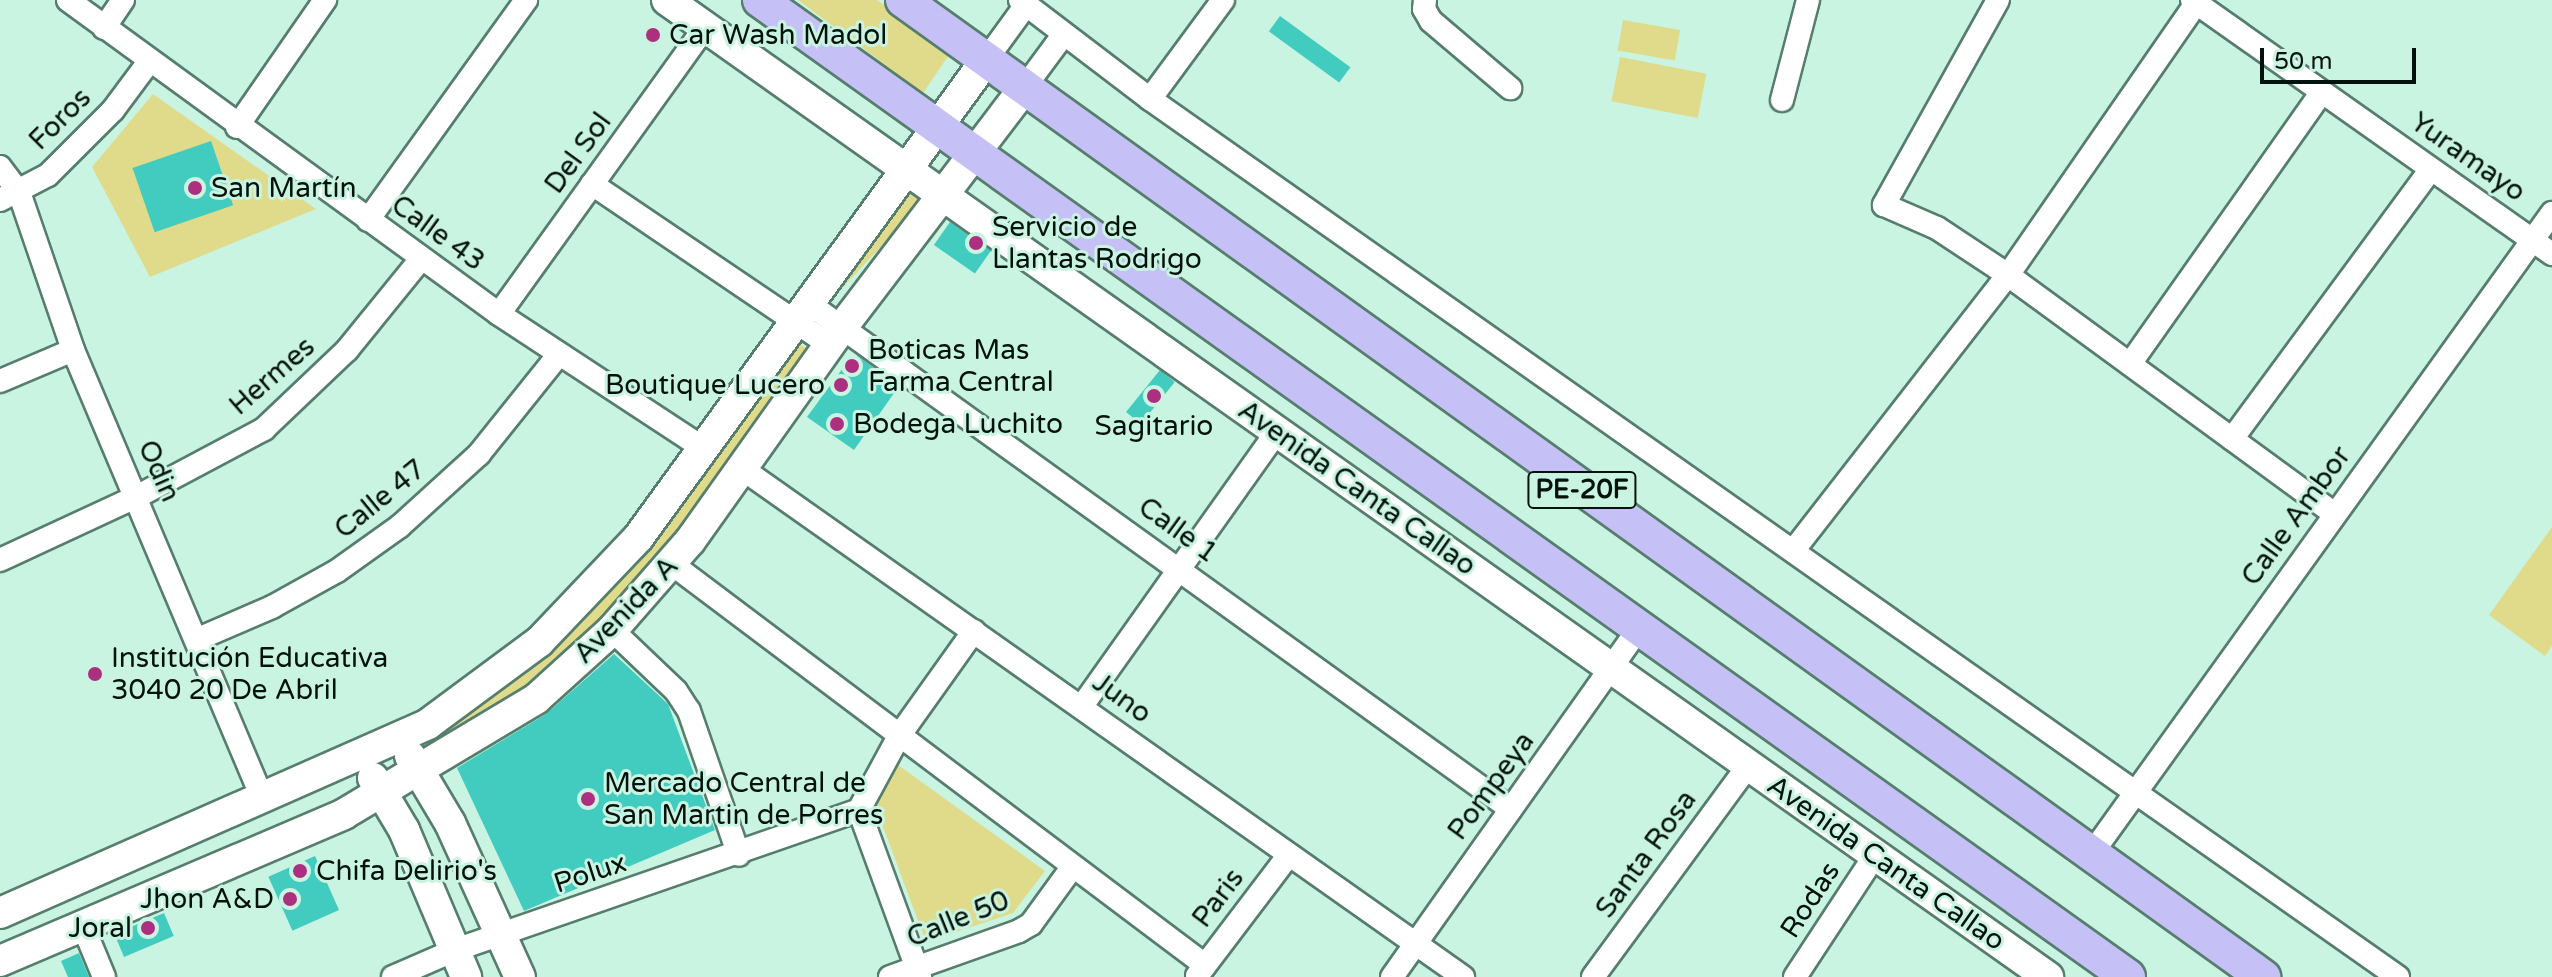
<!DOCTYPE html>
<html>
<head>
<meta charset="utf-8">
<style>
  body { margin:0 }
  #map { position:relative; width:2552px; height:977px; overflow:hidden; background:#c9f4e1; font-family:"Varela Round",sans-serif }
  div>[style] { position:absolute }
  .green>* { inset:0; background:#dfdb8a; transform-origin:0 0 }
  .building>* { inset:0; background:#42cbbf; transform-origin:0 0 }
  .roads { filter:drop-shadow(2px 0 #567d6d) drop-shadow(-2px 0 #567d6d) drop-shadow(0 2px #567d6d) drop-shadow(0 -2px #567d6d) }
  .street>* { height:22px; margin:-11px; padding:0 11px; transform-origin:11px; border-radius:11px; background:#fff }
  .secondary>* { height:30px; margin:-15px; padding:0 15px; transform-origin:15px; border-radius:15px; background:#fff }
  .primary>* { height:34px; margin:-17px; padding:0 17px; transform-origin:17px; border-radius:17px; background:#c5c1f6 }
  .dots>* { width:22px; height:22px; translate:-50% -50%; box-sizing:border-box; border:4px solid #c9f4e1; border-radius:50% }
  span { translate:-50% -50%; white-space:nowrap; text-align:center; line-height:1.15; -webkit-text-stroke:6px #c9f4e1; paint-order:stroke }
  .shield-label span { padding:2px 6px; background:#c9f4e1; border:2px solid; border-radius:6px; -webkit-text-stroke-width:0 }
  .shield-label { font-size:26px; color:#03120c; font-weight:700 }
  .poi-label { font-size:28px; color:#03120c }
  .left { translate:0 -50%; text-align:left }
  .right { translate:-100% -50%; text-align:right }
  .street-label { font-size:28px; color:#03120c }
  .scale { position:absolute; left:2260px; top:48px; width:156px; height:36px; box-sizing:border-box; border:4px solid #03120c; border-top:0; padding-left:10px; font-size:24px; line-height:28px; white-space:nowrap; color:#03120c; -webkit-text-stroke:6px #c9f4e1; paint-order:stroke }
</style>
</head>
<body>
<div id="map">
  <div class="green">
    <i style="clip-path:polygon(798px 0,877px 0,951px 52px,923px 93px)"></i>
    <i style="left:1623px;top:20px;width:58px;height:31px;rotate:10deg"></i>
    <i style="left:1620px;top:57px;width:88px;height:45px;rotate:11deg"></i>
    <i style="clip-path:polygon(153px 94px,316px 209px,150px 277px,92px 167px)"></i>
    <i style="left:905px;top:187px;width:23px;height:123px;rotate:43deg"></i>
    <i style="clip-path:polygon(795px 341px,814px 353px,670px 555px,573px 652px,437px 754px,425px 735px,611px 589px)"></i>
    <i style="clip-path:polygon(2552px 527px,2552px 646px,2545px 656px,2489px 615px)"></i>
    <i style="clip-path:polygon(898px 765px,1045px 871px,1013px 913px,926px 942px,876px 808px)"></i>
  </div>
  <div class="building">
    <i style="left:1280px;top:16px;width:87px;height:19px;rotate:36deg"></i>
    <i style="left:211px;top:141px;width:68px;height:83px;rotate:71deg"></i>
    <i style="left:950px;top:222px;width:50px;height:28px;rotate:35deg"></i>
    <i style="clip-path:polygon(858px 356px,899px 386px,854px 450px,807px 417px,851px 357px)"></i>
    <i style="left:1160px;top:370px;width:19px;height:54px;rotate:39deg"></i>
    <i style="clip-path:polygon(614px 654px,668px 704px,715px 830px,524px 911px,457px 768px,546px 714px)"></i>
    <i style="left:315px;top:856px;width:59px;height:51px;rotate:66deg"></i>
    <i style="left:164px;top:913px;width:25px;height:54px;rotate:67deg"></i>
    <i style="clip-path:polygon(79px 953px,89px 977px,68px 977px,61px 961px)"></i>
  </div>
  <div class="roads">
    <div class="street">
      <i style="left:68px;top:0;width:533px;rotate:36.07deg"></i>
      <i style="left:499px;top:314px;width:244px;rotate:33.3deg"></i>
      <i style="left:1020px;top:0;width:163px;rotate:37.3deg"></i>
      <i style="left:1150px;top:99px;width:1526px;rotate:35.13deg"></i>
      <i style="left:1425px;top:0;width:9px;rotate:96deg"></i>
      <i style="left:1424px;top:9px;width:14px;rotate:60deg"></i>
      <i style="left:1431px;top:21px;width:104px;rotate:40.3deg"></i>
      <i style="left:1998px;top:0;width:235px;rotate:119.1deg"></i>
      <i style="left:1884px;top:205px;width:58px;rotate:23.5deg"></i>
      <i style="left:1937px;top:228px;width:85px;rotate:33.5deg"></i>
      <i style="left:2008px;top:275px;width:405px;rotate:36.2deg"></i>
      <i style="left:2192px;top:0;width:441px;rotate:35.2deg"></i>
      <i style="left:104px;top:28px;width:34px;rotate:-56deg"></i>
      <i style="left:986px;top:60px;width:68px;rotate:-54deg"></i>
      <i style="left:1024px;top:88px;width:67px;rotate:-53.5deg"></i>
      <i style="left:1150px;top:99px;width:123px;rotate:-53.6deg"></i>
      <i style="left:1782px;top:100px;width:103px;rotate:-75.4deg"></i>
      <i style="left:237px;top:127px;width:155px;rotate:-55.3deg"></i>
      <i style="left:0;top:167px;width:31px;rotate:53deg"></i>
      <i style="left:19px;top:192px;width:167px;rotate:71.1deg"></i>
      <i style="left:73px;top:350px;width:488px;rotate:67.1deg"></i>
      <i style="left:592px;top:184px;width:287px;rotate:34.1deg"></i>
      <i style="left:0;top:200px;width:54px;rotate:-27.5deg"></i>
      <i style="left:48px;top:175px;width:92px;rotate:-45deg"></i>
      <i style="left:113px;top:110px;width:59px;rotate:-53.3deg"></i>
      <i style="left:368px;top:220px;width:271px;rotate:-54.3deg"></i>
      <i style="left:808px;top:303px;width:866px;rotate:35.75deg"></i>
      <i style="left:499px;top:314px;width:353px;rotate:-54.3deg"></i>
      <i style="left:2130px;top:364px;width:333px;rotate:-54.8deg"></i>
      <i style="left:0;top:381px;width:79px;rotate:-23deg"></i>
      <i style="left:2232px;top:439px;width:335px;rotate:-53.6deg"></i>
      <i style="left:744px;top:470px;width:880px;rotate:35.19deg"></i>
      <i style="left:1793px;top:551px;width:350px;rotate:-52.1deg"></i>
      <i style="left:2008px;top:275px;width:331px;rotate:-55.3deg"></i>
      <i style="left:0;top:560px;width:152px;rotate:-24.9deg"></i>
      <i style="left:138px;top:496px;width:143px;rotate:-28deg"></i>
      <i style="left:264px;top:429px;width:115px;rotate:-43.6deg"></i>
      <i style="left:347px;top:350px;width:117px;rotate:-50.9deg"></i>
      <i style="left:672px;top:564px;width:667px;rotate:36.96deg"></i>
      <i style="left:612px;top:630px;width:88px;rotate:43.6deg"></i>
      <i style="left:676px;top:691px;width:24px;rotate:57deg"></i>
      <i style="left:689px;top:711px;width:152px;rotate:70.9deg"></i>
      <i style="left:198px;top:639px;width:81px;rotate:-23.4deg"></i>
      <i style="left:272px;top:607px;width:74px;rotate:-29deg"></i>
      <i style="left:337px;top:571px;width:77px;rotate:-35.5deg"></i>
      <i style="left:400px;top:526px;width:107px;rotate:-42.3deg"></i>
      <i style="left:479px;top:454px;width:128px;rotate:-51.3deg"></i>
      <i style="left:1082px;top:706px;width:336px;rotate:-54.6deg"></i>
      <i style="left:859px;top:810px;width:178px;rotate:69.9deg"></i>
      <i style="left:2090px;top:856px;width:792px;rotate:-54.3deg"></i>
      <i style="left:83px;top:926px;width:55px;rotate:67.6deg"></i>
      <i style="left:1197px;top:976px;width:152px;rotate:-52.8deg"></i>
      <i style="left:393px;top:977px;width:68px;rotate:-23.5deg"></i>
      <i style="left:455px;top:950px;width:428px;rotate:-19.1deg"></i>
      <i style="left:859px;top:810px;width:84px;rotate:-61.6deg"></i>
      <i style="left:899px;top:736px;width:129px;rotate:-54.5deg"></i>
      <i style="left:890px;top:977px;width:137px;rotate:-19.6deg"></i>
      <i style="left:1019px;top:931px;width:14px;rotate:-30deg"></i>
      <i style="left:1031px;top:924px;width:68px;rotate:-54deg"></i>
      <i style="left:1392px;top:977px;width:426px;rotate:-54.7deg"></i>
      <i style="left:1593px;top:977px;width:262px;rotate:-53.7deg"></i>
      <i style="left:1795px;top:977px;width:146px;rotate:-56.7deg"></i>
    </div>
    <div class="secondary">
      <i style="left:667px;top:0;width:1692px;rotate:35.28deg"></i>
      <i style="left:410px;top:756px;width:78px;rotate:59.2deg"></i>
      <i style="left:450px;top:823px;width:169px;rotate:65.6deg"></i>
      <i style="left:373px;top:778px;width:61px;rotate:59.2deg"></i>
      <i style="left:404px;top:830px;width:160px;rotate:67.1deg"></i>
      <i style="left:0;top:913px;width:468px;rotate:-23.8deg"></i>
      <i style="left:428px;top:724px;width:138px;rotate:-36.5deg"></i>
      <i style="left:539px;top:642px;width:144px;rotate:-46.4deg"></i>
      <i style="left:638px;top:538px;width:591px;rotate:-53.94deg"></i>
      <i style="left:0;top:961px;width:374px;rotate:-23.1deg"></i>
      <i style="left:344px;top:814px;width:224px;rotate:-30.9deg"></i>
      <i style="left:536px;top:699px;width:103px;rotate:-42.2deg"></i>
      <i style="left:612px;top:630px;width:118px;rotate:-48.8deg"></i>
      <i style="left:690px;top:541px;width:264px;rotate:-54.6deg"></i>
      <i style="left:843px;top:326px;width:299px;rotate:-52.7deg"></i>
    </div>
    <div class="primary">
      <i style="left:760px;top:0;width:1681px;rotate:35.53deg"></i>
      <i style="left:903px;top:0;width:1675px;rotate:35.69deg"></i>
    </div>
  </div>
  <div class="dots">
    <i style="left:653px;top:35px;background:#ad2f7f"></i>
    <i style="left:195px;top:188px;background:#ad2f7f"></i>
    <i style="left:976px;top:243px;background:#ad2f7f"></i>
    <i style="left:852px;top:366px;background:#ad2f7f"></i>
    <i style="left:841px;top:385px;background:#ad2f7f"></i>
    <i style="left:1154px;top:396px;background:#ad2f7f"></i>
    <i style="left:837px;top:424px;background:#ad2f7f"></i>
    <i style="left:95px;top:674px;background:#ad2f7f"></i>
    <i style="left:588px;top:799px;background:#ad2f7f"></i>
    <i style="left:300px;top:871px;background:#ad2f7f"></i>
    <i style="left:290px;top:899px;background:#ad2f7f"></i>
    <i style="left:148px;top:928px;background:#ad2f7f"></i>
  </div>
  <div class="shield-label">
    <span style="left:1582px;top:490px">PE-20F</span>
  </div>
  <div class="poi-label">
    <span class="left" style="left:669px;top:35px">Car Wash Madol</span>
    <span class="left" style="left:211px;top:188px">San Martín</span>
    <span class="left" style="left:992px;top:243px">Servicio de<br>Llantas Rodrigo</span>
    <span class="left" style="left:868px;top:366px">Boticas Mas<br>Farma Central</span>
    <span class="right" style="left:825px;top:385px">Boutique Lucero</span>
    <span class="left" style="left:853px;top:424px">Bodega Luchito</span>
    <span style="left:1154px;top:426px">Sagitario</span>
    <span class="left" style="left:111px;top:674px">Institución Educativa<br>3040 20 De Abril</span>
    <span class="left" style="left:604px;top:799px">Mercado Central de<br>San Martin de Porres</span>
    <span class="left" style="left:316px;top:871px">Chifa Delirio's</span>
    <span class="right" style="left:274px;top:899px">Jhon A&amp;D</span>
    <span class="right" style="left:132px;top:928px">Joral</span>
  </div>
  <div class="street-label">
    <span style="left:60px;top:119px;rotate:-45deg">Foros</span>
    <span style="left:578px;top:153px;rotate:-54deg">Del Sol</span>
    <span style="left:2468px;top:157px;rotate:35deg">Yuramayo</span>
    <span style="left:438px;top:233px;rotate:36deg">Calle 43</span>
    <span style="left:272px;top:376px;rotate:-41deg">Hermes</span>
    <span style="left:159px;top:471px;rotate:66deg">Odin</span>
    <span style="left:1357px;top:488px;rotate:35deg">Avenida Canta Callao</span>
    <span style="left:380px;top:499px;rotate:-39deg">Calle 47</span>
    <span style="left:2296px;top:516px;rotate:-54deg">Calle Ambor</span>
    <span style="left:1178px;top:530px;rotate:36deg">Calle 1</span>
    <span style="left:626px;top:610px;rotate:-46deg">Avenida A</span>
    <span style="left:1122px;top:698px;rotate:36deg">Juno</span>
    <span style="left:1491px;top:786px;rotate:-54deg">Pompeya</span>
    <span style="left:1646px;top:854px;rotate:-54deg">Santa Rosa</span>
    <span style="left:1886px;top:863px;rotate:35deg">Avenida Canta Callao</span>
    <span style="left:590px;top:873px;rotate:-18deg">Polux</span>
    <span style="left:1218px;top:898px;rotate:-53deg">Paris</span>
    <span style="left:1810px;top:900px;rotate:-57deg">Rodas</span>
    <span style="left:958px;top:919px;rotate:-22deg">Calle 50</span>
  </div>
  <div class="scale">50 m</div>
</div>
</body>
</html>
